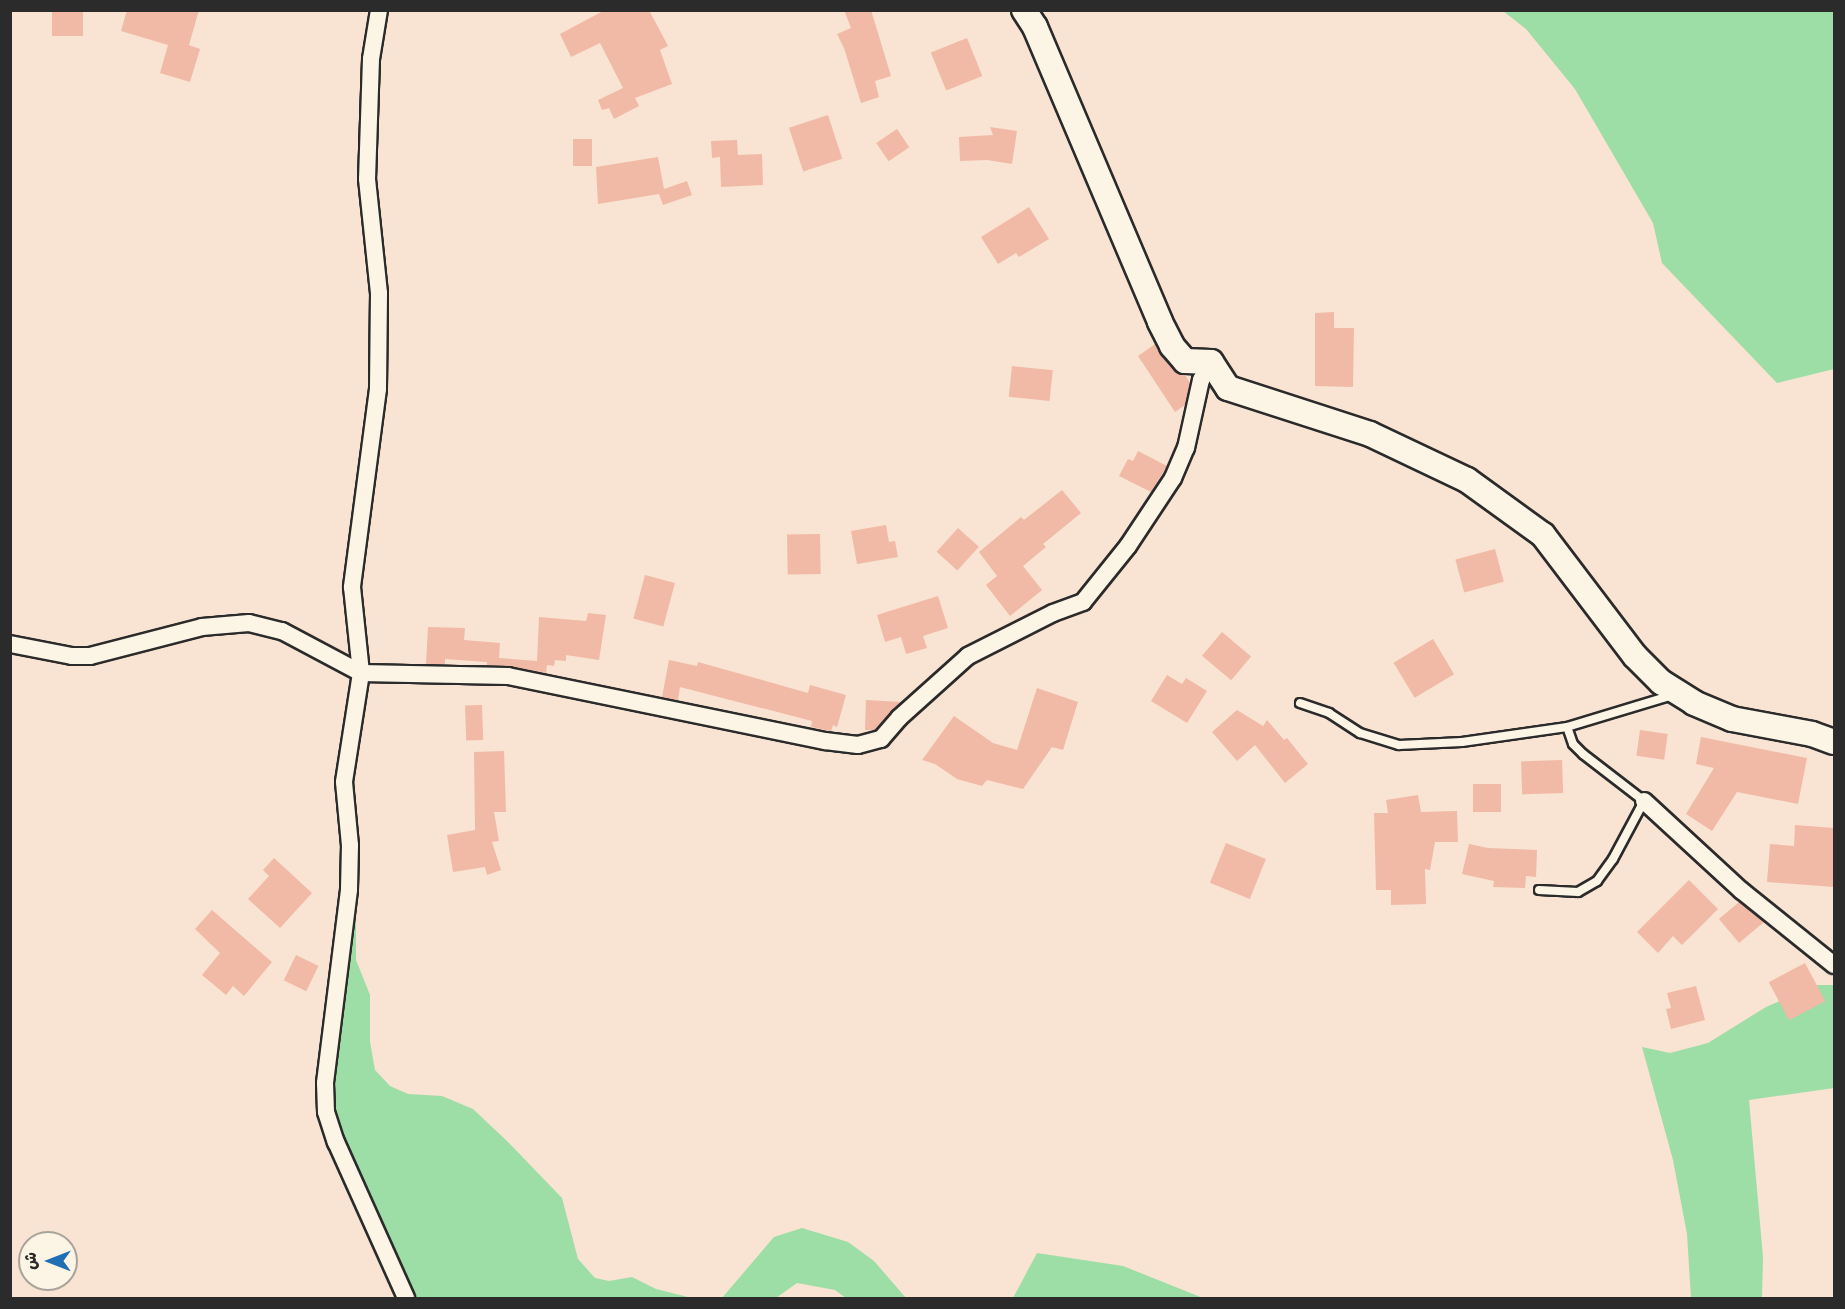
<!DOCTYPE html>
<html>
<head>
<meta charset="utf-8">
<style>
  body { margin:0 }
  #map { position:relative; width:1845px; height:1309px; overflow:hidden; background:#f9e3d2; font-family:"Balsamiq Sans","Playpen Sans Arabic",sans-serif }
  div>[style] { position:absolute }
  .green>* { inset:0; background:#9ddda6 }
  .building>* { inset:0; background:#f1baa6; transform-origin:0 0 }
  .roads { filter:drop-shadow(2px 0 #2b2b2b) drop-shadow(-2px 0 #2b2b2b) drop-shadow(0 2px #2b2b2b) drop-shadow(0 -2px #2b2b2b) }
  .lane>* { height:8px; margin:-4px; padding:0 4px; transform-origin:4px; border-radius:4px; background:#fcf5e5 }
  .street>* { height:16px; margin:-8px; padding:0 8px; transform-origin:8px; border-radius:8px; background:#fcf5e5 }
  .secondary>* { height:24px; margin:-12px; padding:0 12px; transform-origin:12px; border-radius:12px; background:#fcf5e5 }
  span { translate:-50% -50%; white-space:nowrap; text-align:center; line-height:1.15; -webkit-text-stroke:4.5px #fcf5e5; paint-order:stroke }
  .frame { position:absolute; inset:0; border:12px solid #2b2b2b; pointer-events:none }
  .north { position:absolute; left:18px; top:1231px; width:60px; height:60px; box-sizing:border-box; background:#fcf5e5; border:2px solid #a8a49b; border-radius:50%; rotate:270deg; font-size:16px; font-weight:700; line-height:24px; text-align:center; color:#2b2b2b }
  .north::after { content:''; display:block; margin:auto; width:21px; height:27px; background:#1f6fb2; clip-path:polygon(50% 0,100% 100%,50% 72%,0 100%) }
</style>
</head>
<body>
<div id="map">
  <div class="green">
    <i style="clip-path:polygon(1503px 11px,1834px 11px,1834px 369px,1777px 383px,1662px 263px,1653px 223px,1575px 89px,1526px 29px)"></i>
    <i style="clip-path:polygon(356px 888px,356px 960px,370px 995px,370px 1042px,375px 1070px,390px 1086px,408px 1094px,442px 1096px,473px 1109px,508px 1142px,562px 1198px,578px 1259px,595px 1278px,609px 1281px,632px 1277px,656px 1289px,692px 1298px,415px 1298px,358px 1167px,342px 1139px,334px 1107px,338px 1032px)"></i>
    <i style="clip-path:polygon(1818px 985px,1834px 985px,1834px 1088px,1749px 1100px,1763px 1257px,1762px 1298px,1691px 1298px,1687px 1234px,1673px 1160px,1642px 1047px,1670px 1053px,1708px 1043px,1766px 1007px)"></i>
    <i style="clip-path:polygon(802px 1228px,848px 1242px,874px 1261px,906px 1298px,846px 1298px,835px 1290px,797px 1283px,776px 1298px,722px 1298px,774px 1237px)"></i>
    <i style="clip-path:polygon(1037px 1253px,1123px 1266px,1203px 1298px,1013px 1298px)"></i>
  </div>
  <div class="building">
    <i style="left:52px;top:10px;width:31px;height:26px"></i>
    <i style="clip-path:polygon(127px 10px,199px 10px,189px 45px,200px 49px,190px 82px,160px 73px,168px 45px,121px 31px)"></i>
    <i style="clip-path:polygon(605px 10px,649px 10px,668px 46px,660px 50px,672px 84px,635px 98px,639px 106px,614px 119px,609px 108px,602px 110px,598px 100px,623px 88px,600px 43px,571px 57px,560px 34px)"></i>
    <i style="clip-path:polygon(844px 10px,871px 10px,891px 76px,875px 81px,879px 97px,861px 103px,844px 48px,837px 34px,851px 28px)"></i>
    <i style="left:967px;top:38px;width:41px;height:39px;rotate:68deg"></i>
    <i style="left:828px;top:115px;width:46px;height:41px;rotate:72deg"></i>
    <i style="clip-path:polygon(990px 127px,1017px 131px,1012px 164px,987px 160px,960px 161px,959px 137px,993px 135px)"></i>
    <i style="left:897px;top:129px;width:22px;height:25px;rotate:56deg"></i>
    <i style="left:573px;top:139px;width:19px;height:27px"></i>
    <i style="clip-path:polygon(737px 140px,738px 155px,762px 154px,763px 185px,721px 187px,720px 157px,712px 158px,711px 141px)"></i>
    <i style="clip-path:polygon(658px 157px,664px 189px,687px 181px,692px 195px,663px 205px,659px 194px,598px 204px,596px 167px)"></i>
    <i style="clip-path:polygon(1029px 207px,1049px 239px,1019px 257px,1016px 253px,998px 264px,981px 237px)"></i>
    <i style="clip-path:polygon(1334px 312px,1334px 328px,1354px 328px,1353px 387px,1315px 386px,1315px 313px)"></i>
    <i style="clip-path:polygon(1155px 344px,1174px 370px,1185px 375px,1190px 383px,1185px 405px,1175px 412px,1138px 356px)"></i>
    <i style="left:1012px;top:366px;width:41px;height:31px;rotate:6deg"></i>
    <i style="clip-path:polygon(1138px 451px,1167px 466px,1151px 492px,1119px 476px,1128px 459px,1133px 461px)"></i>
    <i style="clip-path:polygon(1062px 490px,1081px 513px,1043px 544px,1046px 547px,1023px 566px,1042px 590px,1010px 616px,986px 585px,997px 576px,979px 552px,1021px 517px,1024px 520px)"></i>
    <i style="clip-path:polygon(886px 525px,889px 542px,895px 541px,898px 557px,857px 564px,851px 531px)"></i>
    <i style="left:958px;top:528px;width:28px;height:32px;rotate:42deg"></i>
    <i style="left:820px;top:534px;width:40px;height:33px;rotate:89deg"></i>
    <i style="left:1495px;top:549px;width:34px;height:41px;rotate:75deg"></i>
    <i style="left:645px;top:575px;width:31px;height:45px;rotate:15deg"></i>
    <i style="clip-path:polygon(938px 596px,948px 628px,923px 636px,927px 648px,906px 654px,901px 637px,885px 642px,877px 615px)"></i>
    <i style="clip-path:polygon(588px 613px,606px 615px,599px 660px,566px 655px,566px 661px,555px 660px,554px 666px,547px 665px,546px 673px,510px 666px,487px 665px,487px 662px,445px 659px,445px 664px,426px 664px,428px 627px,465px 628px,464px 640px,500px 643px,499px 658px,537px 661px,539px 617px,586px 621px)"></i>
    <i style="left:1222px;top:632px;width:38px;height:31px;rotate:40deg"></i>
    <i style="left:1433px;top:639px;width:41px;height:46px;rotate:59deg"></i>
    <i style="clip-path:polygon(669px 660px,697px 666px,698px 662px,808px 693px,810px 685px,846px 695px,837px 727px,833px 725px,831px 731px,811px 727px,812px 721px,680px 687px,678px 700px,662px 697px)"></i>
    <i style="clip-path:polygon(1167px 675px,1182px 684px,1186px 678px,1207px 691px,1187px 723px,1151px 701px)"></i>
    <i style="clip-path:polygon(1037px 688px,1078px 702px,1063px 750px,1052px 747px,1023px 789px,987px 780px,982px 786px,957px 779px,935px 764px,922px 760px,954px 716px,993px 743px,1017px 750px)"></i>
    <i style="clip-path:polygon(866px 700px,901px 702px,875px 730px,865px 730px)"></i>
    <i style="left:482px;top:705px;width:35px;height:17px;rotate:88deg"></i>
    <i style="clip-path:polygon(1237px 710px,1263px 726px,1267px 720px,1284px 740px,1287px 738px,1308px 764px,1285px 783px,1255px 745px,1237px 761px,1212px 732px)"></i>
    <i style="left:1640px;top:730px;width:28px;height:26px;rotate:8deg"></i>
    <i style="clip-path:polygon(1701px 737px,1807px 758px,1798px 804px,1737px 792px,1712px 831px,1686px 814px,1714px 768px,1696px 764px)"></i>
    <i style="clip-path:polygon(504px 751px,506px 812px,494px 812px,499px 841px,492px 842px,501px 870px,487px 875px,485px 867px,453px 872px,447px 835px,475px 830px,474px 752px)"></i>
    <i style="left:1562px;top:760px;width:33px;height:41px;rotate:88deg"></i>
    <i style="left:1473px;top:784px;width:28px;height:28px"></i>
    <i style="clip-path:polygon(1418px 795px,1421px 812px,1457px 811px,1458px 842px,1435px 842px,1430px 870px,1425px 869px,1426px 904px,1391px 905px,1391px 890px,1376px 890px,1374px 813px,1388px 813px,1386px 800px)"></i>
    <i style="clip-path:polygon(1795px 825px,1834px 828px,1834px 887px,1767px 882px,1770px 844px,1794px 846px)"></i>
    <i style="left:1226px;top:843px;width:43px;height:43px;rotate:22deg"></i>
    <i style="clip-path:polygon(1469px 844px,1488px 848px,1537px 850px,1536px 877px,1526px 876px,1525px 888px,1493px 887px,1494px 881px,1462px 874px)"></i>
    <i style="clip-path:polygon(274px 858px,312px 893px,280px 928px,248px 899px,269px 876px,263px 870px)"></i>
    <i style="clip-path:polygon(1689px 880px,1718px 909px,1682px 945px,1673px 936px,1658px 953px,1637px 932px)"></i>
    <i style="clip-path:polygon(1739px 902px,1764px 922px,1739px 943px,1719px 919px)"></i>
    <i style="clip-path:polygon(212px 910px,272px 962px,244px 996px,233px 986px,226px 995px,202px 975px,220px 953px,195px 929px)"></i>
    <i style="left:296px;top:955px;width:25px;height:28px;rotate:26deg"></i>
    <i style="left:1805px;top:963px;width:43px;height:41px;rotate:62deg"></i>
    <i style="clip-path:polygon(1696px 986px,1705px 1020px,1671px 1029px,1666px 1009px,1671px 1008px,1667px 993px)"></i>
  </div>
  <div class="roads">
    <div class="lane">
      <i style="left:1300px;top:703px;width:31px;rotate:19deg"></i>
      <i style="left:1329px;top:713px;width:37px;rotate:33deg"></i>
      <i style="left:1360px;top:733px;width:41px;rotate:17.1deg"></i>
      <i style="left:1399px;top:745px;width:63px;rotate:-2.7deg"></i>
      <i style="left:1462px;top:742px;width:106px;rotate:-8.1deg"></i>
      <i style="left:1567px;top:727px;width:111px;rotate:-16.8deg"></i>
      <i style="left:1539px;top:890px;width:39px;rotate:3deg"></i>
      <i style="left:1578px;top:892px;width:22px;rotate:-30deg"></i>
      <i style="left:1597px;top:881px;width:27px;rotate:-54deg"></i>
      <i style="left:1613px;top:859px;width:66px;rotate:-61.9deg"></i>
      <i style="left:1644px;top:801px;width:77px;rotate:-142.4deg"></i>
      <i style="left:1583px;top:754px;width:14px;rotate:-135deg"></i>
      <i style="left:1573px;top:744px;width:18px;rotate:-109deg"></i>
    </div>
    <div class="street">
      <i style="left:379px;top:10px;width:50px;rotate:99.3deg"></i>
      <i style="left:371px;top:59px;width:120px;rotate:91.9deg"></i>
      <i style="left:367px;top:179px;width:115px;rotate:84deg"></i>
      <i style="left:379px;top:293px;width:96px;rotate:90.6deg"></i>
      <i style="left:378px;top:389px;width:200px;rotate:97.5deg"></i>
      <i style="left:352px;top:587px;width:86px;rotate:84deg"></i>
      <i style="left:361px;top:673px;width:110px;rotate:98.9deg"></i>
      <i style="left:344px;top:782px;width:63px;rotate:84.6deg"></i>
      <i style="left:350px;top:845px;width:45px;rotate:91.3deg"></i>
      <i style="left:349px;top:890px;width:194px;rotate:97.1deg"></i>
      <i style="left:325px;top:1083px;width:29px;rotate:88deg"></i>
      <i style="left:326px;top:1112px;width:32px;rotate:72deg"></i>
      <i style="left:336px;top:1142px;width:171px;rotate:65.8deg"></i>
      <i style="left:10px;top:644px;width:63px;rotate:11deg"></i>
      <i style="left:72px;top:656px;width:18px"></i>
      <i style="left:90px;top:656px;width:116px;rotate:-14.5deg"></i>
      <i style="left:202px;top:627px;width:47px;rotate:-4.9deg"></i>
      <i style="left:249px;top:623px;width:34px;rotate:14deg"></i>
      <i style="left:282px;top:631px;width:89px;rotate:28deg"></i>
      <i style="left:361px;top:673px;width:147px;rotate:1.2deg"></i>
      <i style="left:508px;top:676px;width:324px;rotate:11.6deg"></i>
      <i style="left:825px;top:741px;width:33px;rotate:7deg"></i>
      <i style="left:858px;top:745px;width:24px;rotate:-15deg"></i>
      <i style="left:881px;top:739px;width:28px;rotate:-49deg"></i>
      <i style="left:899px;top:718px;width:93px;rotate:-41.9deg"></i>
      <i style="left:968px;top:656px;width:95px;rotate:-26.8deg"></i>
      <i style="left:1053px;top:613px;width:32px;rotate:-20deg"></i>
      <i style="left:1083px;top:602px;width:72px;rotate:-51.2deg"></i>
      <i style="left:1128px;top:546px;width:82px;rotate:-56.5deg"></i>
      <i style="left:1173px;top:478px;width:33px;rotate:-67deg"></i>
      <i style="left:1186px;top:448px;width:70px;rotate:-77.6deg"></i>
      <i style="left:1201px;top:380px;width:21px;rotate:-61deg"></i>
      <i style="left:1644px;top:801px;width:133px;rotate:42.6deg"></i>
      <i style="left:1742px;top:891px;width:118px;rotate:38.8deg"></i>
    </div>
    <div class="secondary">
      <i style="left:1024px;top:10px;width:20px;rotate:57deg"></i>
      <i style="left:1035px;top:27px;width:320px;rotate:67deg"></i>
      <i style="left:1160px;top:322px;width:27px;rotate:63deg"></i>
      <i style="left:1172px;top:346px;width:20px;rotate:49deg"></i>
      <i style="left:1185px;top:361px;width:26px;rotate:2deg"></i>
      <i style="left:1211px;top:362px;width:31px;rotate:57deg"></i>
      <i style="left:1228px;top:388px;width:149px;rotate:17.9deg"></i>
      <i style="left:1370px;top:434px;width:107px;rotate:25.4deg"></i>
      <i style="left:1467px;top:480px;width:94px;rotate:35.9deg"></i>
      <i style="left:1543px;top:535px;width:152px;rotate:52.8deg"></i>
      <i style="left:1635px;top:656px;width:37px;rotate:45deg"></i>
      <i style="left:1661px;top:682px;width:39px;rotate:32deg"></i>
      <i style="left:1694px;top:703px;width:41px;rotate:22.8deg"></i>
      <i style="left:1732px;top:719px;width:81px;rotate:10.6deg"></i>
      <i style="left:1812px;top:734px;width:23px;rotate:20deg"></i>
    </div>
  </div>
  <div class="frame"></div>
  <div class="north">ش</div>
</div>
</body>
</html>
